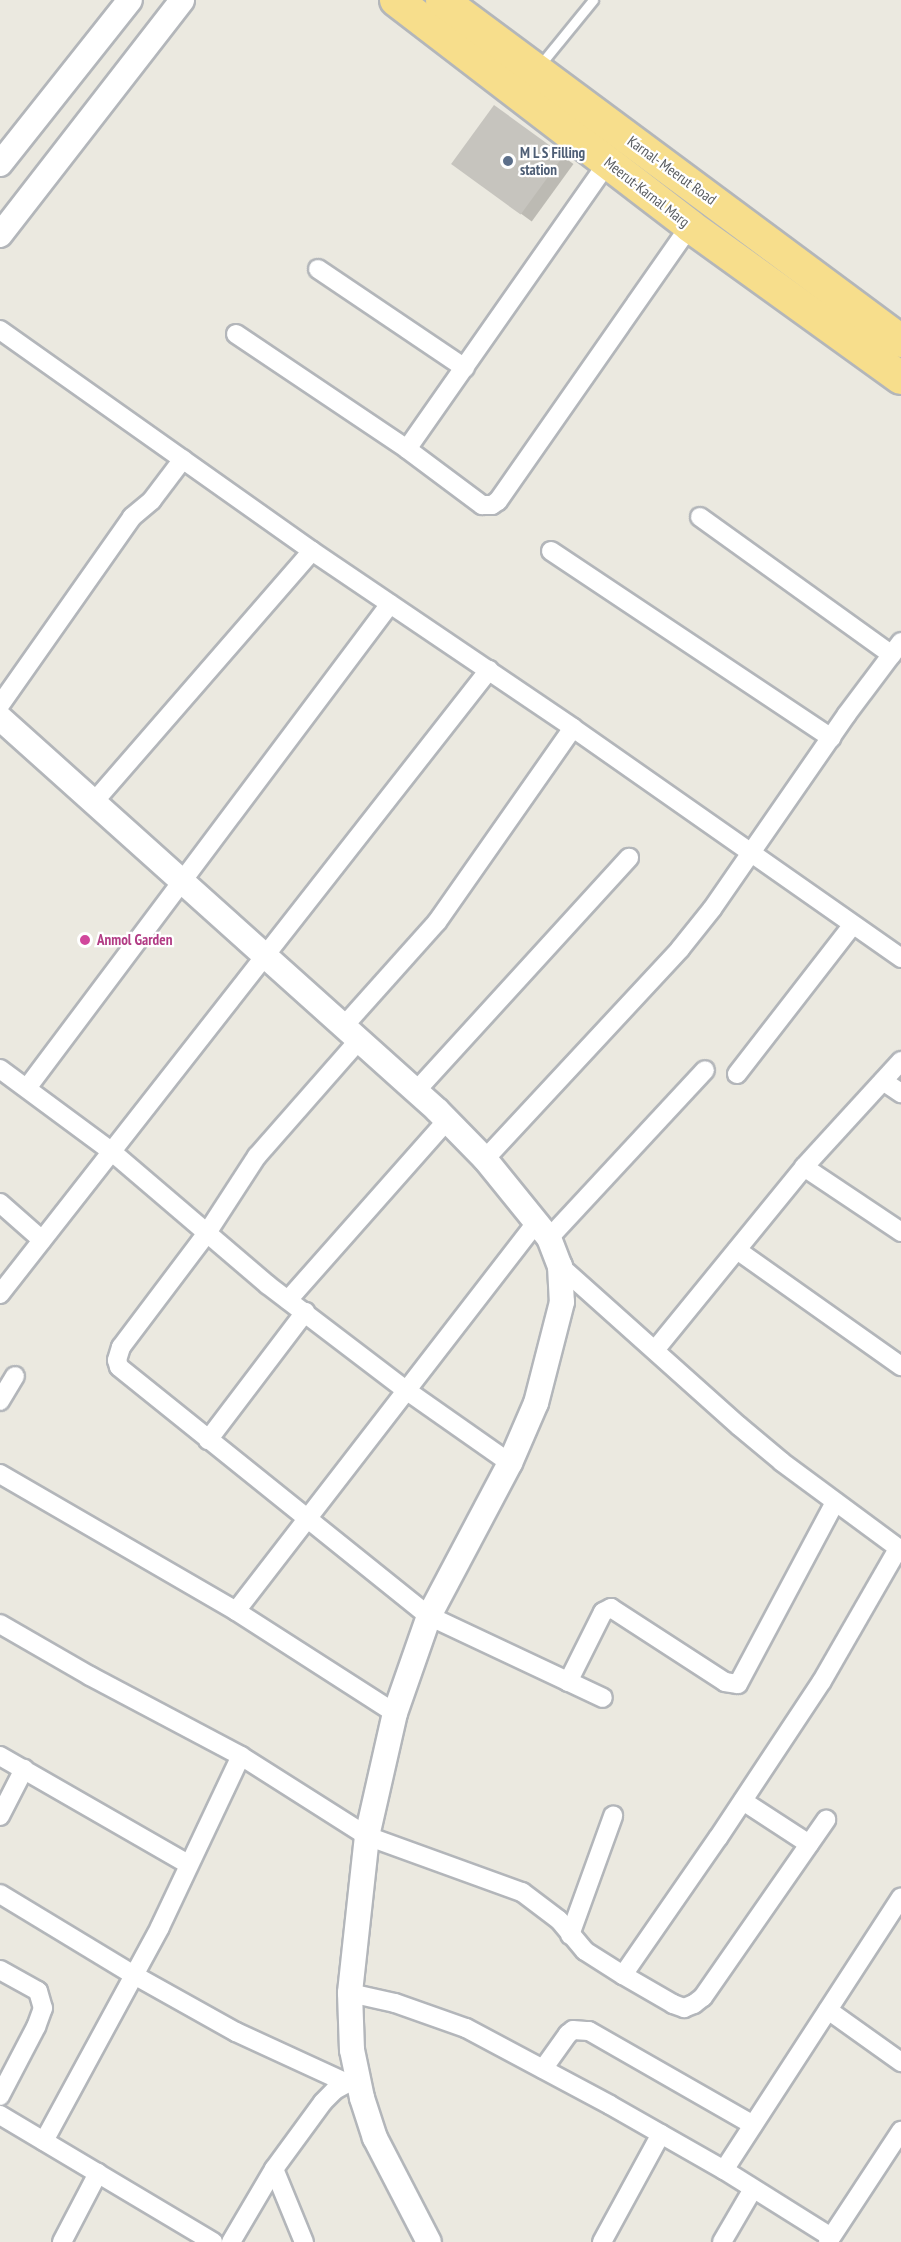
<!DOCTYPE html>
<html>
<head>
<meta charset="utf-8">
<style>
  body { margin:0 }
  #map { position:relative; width:901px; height:2242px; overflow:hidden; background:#ebe9e0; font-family:"PT Sans Narrow",sans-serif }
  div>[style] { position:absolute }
  .shadow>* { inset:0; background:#0003; transform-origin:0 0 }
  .building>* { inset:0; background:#c6c4be; transform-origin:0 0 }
  .roads { filter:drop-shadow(2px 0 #b3b6ba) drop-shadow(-2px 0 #b3b6ba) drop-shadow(0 2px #b3b6ba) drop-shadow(0 -2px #b3b6ba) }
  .lane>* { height:9px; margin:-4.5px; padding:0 4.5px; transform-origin:4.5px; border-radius:4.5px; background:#fff }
  .street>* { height:18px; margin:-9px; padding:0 9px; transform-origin:9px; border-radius:9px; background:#fff }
  .secondary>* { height:24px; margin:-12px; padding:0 12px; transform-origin:12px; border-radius:12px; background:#fff }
  .highway>* { height:32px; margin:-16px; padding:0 16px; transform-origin:16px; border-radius:16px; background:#f7de8c }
  .dots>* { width:16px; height:16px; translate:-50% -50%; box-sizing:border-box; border:3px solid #fff; border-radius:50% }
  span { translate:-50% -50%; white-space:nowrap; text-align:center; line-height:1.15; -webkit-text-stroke:4.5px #fff; paint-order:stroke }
  .service-label { font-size:15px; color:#4e5e75; font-weight:700 }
  .left { translate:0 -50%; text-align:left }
  .street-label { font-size:15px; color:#595c60 }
  .hotel-label { font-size:15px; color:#b23c85; font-weight:700 }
</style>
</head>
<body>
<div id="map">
  <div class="shadow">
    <i style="left:495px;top:107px;width:97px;height:71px;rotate:36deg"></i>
  </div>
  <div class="building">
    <i style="left:494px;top:105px;width:86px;height:73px;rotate:36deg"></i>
  </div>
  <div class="roads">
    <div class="lane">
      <i style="left:540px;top:65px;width:84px;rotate:-50.8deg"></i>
    </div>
    <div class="street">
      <i style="left:318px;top:269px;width:177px;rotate:34deg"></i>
      <i style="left:0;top:330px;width:382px;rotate:35.3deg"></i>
      <i style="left:312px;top:551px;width:332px;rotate:131deg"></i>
      <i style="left:236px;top:334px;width:206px;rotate:33.9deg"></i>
      <i style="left:407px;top:449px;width:94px;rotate:36.7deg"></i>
      <i style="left:482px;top:505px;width:10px"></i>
      <i style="left:492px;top:505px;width:7px;rotate:-34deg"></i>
      <i style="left:498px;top:501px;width:335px;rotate:-55.1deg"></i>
      <i style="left:407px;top:449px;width:350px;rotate:-55deg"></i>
      <i style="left:700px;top:517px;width:236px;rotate:35.7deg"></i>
      <i style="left:312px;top:551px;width:315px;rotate:34.1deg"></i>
      <i style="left:573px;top:728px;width:401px;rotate:35deg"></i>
      <i style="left:551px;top:551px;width:337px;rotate:33.7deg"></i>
      <i style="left:0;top:705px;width:230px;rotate:-54.9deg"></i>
      <i style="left:132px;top:517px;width:26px;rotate:-40deg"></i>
      <i style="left:152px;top:500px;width:51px;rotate:-52.9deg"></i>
      <i style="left:343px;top:1027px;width:141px;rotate:-48.2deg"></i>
      <i style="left:437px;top:922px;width:237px;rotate:-55deg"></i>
      <i style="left:359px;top:1040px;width:154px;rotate:131.3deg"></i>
      <i style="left:257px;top:1156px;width:92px;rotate:123deg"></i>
      <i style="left:207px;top:1233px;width:143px;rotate:127deg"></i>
      <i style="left:121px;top:1347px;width:14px;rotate:107deg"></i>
      <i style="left:117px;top:1360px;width:7px;rotate:74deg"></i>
      <i style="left:119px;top:1367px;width:398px;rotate:38.8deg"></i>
      <i style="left:429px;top:1616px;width:192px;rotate:25.2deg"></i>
      <i style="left:0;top:1069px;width:138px;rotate:36.5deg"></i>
      <i style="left:111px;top:1151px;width:206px;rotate:40.5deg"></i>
      <i style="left:268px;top:1285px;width:173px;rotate:37.3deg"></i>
      <i style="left:406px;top:1390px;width:127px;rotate:35.1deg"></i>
      <i style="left:737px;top:1074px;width:187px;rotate:-52.2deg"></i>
      <i style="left:883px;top:1081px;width:22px;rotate:34deg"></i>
      <i style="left:27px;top:1088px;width:605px;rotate:-53.13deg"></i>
      <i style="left:416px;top:1091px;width:316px;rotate:-47.6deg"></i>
      <i style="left:485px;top:1159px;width:287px;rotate:-47.1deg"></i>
      <i style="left:680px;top:949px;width:51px;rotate:-51.3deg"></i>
      <i style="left:712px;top:909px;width:237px;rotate:-55.3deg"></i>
      <i style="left:847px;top:714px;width:90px;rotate:-53.1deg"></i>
      <i style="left:804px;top:1167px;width:117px;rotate:33.8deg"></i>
      <i style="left:0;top:1203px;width:56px;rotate:41.4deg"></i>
      <i style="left:549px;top:1238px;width:229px;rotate:-47.1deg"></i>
      <i style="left:737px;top:1250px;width:201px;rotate:35.3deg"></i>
      <i style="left:560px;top:1266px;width:240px;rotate:41.8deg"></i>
      <i style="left:739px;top:1426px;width:56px;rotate:39.9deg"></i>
      <i style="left:782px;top:1462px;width:148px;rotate:36.5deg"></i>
      <i style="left:0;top:1294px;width:793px;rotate:-51.92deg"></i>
      <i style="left:288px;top:1300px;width:240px;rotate:-48.5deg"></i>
      <i style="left:655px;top:1350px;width:236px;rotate:-50.8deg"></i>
      <i style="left:804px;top:1167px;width:144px;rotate:-47.5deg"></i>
      <i style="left:0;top:1401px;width:29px;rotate:-59deg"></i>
      <i style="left:208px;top:1440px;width:161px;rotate:-52.8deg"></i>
      <i style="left:0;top:1474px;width:273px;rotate:30.1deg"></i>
      <i style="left:236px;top:1611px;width:189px;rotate:32.7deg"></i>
      <i style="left:236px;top:1611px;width:490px;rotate:-52.3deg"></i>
      <i style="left:0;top:1624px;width:104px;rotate:30deg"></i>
      <i style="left:90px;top:1676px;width:171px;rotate:27.9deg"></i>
      <i style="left:241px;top:1756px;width:149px;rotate:32.4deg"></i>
      <i style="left:367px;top:1836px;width:165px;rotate:19.9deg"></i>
      <i style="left:522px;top:1892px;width:46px;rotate:37.1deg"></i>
      <i style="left:559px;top:1920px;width:40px;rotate:50deg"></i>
      <i style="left:585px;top:1951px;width:45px;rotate:32.3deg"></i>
      <i style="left:623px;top:1975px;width:167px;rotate:-55.3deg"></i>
      <i style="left:718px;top:1838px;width:188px;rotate:-56.5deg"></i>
      <i style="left:822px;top:1681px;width:152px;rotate:-60.1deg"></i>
      <i style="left:568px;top:1682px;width:78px;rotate:-63.4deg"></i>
      <i style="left:603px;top:1612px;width:9px;rotate:-27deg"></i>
      <i style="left:611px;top:1608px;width:136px;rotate:33deg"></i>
      <i style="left:725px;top:1682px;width:13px;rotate:9deg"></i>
      <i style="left:738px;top:1684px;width:206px;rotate:-61.9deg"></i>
      <i style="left:0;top:1756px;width:217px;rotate:29.9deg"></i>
      <i style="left:743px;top:1801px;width:79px;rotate:33.1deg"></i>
      <i style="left:0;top:1816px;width:53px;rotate:-62.9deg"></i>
      <i style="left:0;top:1894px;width:157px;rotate:31.2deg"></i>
      <i style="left:134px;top:1975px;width:117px;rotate:29.2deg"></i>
      <i style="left:236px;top:2032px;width:122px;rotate:24.7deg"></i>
      <i style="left:570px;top:1935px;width:127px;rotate:-70.1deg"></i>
      <i style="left:0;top:1970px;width:43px;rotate:28.9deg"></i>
      <i style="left:38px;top:1991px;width:18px;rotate:74deg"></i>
      <i style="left:43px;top:2008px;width:20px;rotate:110deg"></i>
      <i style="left:36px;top:2027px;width:78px;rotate:117.6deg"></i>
      <i style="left:623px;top:1975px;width:58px;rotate:30.1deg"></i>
      <i style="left:673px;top:2004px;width:12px;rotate:20deg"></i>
      <i style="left:684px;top:2008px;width:11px;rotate:-22deg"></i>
      <i style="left:694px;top:2004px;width:11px;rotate:-38deg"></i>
      <i style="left:703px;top:1997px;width:216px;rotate:-55.2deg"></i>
      <i style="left:350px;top:1993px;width:46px;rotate:12.5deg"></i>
      <i style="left:395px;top:2003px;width:75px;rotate:19.4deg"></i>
      <i style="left:466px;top:2028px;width:163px;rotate:28.1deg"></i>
      <i style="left:610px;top:2105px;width:131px;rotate:29.7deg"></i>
      <i style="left:724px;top:2170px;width:126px;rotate:32.1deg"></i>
      <i style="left:828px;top:2010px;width:90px;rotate:35.5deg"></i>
      <i style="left:543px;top:2069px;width:43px;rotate:-54.5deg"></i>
      <i style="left:568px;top:2034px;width:6px;rotate:-39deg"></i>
      <i style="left:573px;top:2030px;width:16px;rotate:4deg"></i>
      <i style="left:589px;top:2031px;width:189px;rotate:29.8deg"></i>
      <i style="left:0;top:2115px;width:248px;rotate:30.8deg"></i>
      <i style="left:44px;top:2141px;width:243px;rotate:-61.5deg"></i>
      <i style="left:160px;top:1927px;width:189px;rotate:-64.7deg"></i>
      <i style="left:274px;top:2169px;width:79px;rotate:67.7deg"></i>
      <i style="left:724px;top:2170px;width:325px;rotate:-57deg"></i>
      <i style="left:62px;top:2242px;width:78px;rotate:-62.4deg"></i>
      <i style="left:231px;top:2242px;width:85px;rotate:-59.5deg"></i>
      <i style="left:274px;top:2169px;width:83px;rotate:-53.8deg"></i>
      <i style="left:323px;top:2102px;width:17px;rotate:-45deg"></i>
      <i style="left:335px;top:2090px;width:21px;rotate:-29deg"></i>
      <i style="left:602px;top:2242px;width:123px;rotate:-61.4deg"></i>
      <i style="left:722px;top:2242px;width:61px;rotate:-59.7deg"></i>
      <i style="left:828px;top:2242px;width:133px;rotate:-56.7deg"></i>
    </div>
    <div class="secondary">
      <i style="left:0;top:164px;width:209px;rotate:-51.6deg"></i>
      <i style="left:0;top:235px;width:297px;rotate:-52.2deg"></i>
      <i style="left:0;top:718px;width:587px;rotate:41.89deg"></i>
      <i style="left:437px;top:1110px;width:69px;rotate:45.6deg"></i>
      <i style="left:485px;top:1159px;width:102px;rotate:51deg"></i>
      <i style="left:549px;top:1238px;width:30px;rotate:69deg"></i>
      <i style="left:560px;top:1266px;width:36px;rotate:87deg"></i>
      <i style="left:562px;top:1302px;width:104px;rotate:104.4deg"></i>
      <i style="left:536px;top:1403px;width:65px;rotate:113.4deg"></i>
      <i style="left:510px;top:1463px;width:173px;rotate:117.9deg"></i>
      <i style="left:429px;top:1616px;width:103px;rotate:109.3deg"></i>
      <i style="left:395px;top:1713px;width:126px;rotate:102.8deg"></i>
      <i style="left:367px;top:1836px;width:158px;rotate:96.2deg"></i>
      <i style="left:350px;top:1993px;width:57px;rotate:88deg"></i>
      <i style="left:352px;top:2050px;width:49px;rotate:78.2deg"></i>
      <i style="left:362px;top:2098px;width:42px;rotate:72deg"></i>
      <i style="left:375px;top:2138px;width:117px;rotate:62.6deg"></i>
    </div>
    <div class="highway">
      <i style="left:396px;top:0;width:371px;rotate:37.5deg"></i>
      <i style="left:690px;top:226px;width:260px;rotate:35.8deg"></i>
      <i style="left:442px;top:0;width:572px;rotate:36.61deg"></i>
    </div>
  </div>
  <div class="dots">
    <i style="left:508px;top:161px;background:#5c6f8a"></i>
    <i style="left:85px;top:940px;background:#d1479c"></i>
  </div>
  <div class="service-label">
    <span class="left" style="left:520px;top:161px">M L S Filling<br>station</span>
  </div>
  <div class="street-label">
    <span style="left:672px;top:170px;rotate:36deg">Karnal- Meerut Road</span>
    <span style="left:647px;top:192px;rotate:38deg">Meerut-Karnal Marg</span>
  </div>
  <div class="hotel-label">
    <span class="left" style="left:97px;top:940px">Anmol Garden</span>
  </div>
</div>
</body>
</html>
